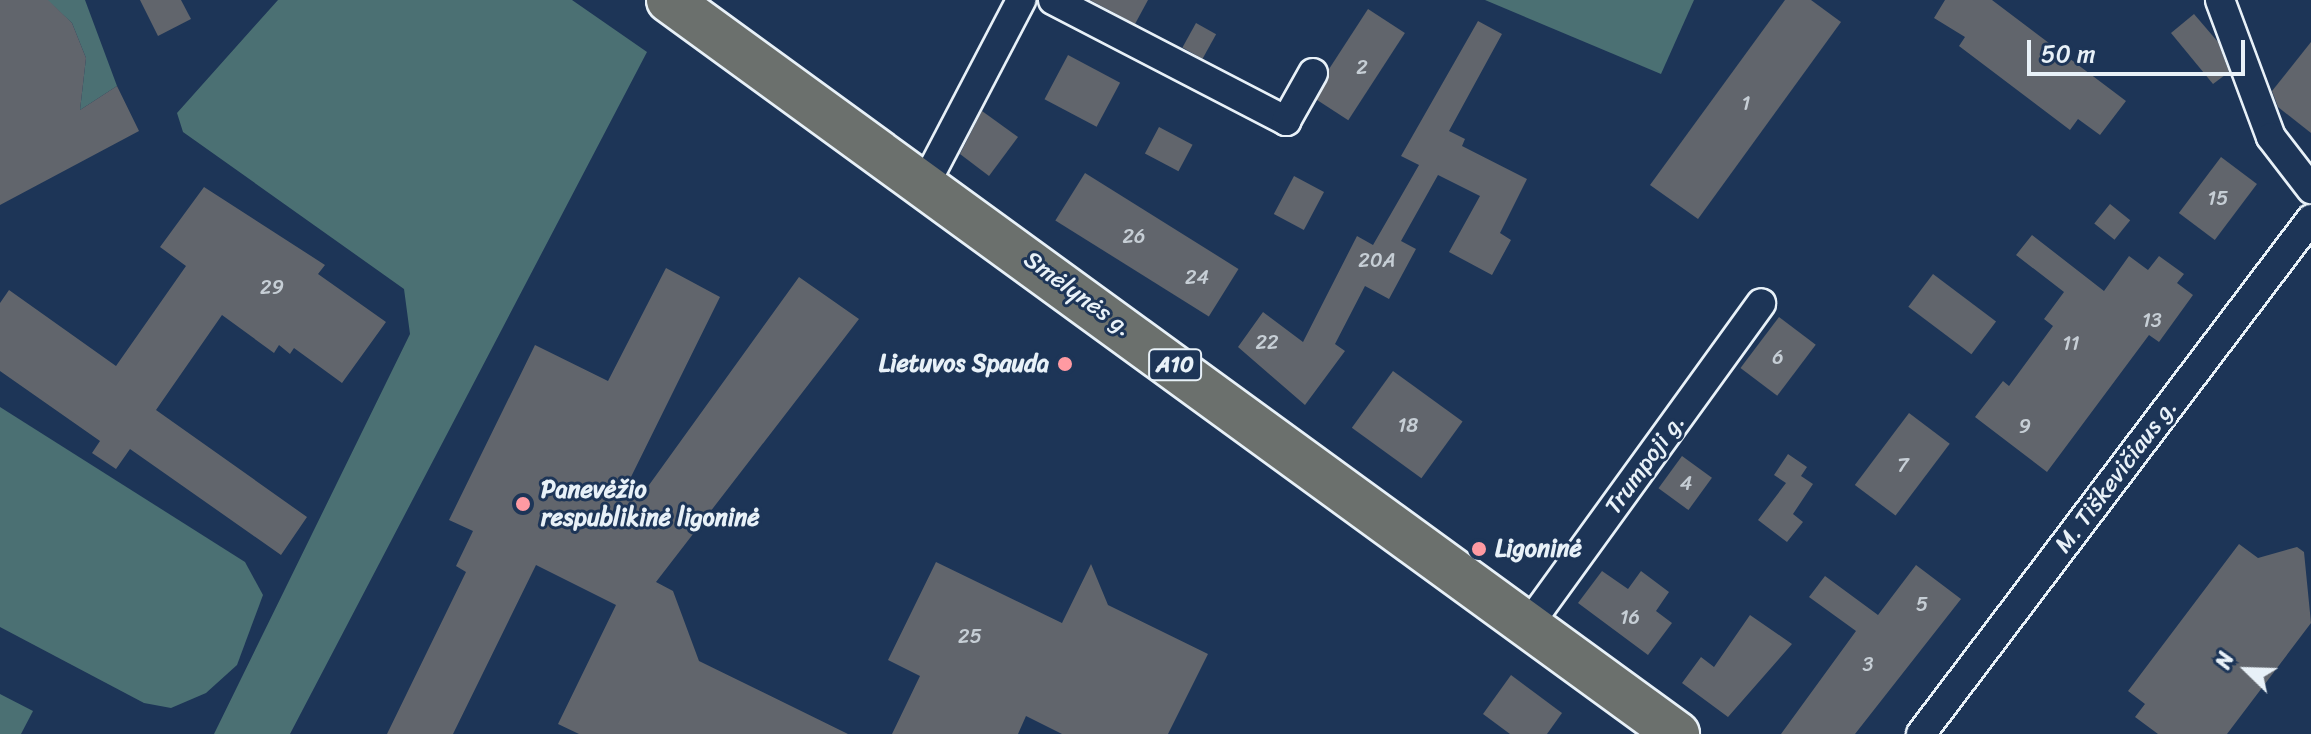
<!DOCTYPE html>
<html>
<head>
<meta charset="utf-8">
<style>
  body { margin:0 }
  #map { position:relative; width:2311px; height:734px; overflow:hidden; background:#1d3557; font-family:Sriracha,sans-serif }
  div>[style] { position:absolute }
  .green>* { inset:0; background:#4b7073 }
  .building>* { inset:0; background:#61656c; transform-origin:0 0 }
  .roads { filter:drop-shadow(2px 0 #e8f1f8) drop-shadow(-2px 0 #e8f1f8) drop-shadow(0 2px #e8f1f8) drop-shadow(0 -2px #e8f1f8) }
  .street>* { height:28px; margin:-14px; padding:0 14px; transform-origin:14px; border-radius:14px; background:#1d3557 }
  .highway>* { height:44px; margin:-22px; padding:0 22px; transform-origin:22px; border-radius:22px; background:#6b706d }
  .dots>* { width:22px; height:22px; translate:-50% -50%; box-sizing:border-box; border:4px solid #1d3557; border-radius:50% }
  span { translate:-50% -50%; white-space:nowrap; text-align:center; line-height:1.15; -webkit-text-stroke:6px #1d3557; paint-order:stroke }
  .number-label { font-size:20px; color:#c6ced5 }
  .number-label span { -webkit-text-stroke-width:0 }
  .shield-label span { padding:2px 6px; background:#1d3557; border:2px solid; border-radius:6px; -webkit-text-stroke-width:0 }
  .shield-label { font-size:22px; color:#e8f1f8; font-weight:700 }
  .street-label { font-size:24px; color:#e8f1f8 }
  .poi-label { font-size:24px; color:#e8f1f8; font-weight:700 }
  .right { translate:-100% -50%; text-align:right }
  .left { translate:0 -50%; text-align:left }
  .north { position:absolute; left:2207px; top:630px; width:80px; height:80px; -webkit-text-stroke:6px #1d3557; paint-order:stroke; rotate:293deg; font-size:22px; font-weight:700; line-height:32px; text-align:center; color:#e8f1f8 }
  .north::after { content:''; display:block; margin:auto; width:28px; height:36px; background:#e8f1f8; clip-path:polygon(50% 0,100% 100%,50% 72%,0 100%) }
  .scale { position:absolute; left:2027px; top:40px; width:218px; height:36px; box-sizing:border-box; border:4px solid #e8f1f8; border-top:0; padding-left:10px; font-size:24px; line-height:28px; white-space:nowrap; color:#e8f1f8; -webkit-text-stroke:6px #1d3557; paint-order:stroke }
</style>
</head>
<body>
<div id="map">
  <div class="green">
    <i style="clip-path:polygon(47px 0,85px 0,117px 86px,80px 110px,86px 58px,72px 23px)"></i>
    <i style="clip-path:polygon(278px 0,572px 0,647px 52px,290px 734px,214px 734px,410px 334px,404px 289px,183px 132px,177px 113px)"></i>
    <i style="clip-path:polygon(1485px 0,1694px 0,1661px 74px)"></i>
    <i style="clip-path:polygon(0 407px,245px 562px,263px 595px,237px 665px,206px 693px,171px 708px,144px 703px,0 627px)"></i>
    <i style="clip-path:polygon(0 694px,33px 711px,21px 734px,0 734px)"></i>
  </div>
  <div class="building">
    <i style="clip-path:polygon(0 0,48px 0,72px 23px,86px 58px,80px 110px,117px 86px,139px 131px,0 205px)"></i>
    <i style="clip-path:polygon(140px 0,181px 0,191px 19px,158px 36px)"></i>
    <i style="clip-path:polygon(1090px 0,1148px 0,1135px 24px)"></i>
    <i style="clip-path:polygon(1785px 0,1811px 0,1841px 22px,1698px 219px,1650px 185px)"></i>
    <i style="clip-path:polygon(1945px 0,1992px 0,2126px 101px,2100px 135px,2078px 119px,2070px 130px,1959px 46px,1965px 37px,1934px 18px)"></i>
    <i style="left:1368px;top:9px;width:44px;height:104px;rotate:33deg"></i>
    <i style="clip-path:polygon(2194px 14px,2218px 42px,2229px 72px,2213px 84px,2171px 33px)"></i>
    <i style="clip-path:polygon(1478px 21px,1502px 34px,1449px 131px,1465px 139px,1462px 146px,1527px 179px,1500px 233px,1511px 240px,1492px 275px,1449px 252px,1480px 196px,1438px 175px,1401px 241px,1416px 249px,1389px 299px,1365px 286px,1335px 344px,1345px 351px,1305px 405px,1238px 347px,1263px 312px,1303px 342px,1357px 236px,1373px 245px,1419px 165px,1401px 156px)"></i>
    <i style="left:1196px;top:23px;width:23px;height:28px;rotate:29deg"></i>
    <i style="clip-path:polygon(2311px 42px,2311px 133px,2278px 107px,2272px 91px)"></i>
    <i style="left:1068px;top:55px;width:59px;height:50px;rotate:28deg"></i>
    <i style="clip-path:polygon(982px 111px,1018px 137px,989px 176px,960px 154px)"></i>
    <i style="left:1159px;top:127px;width:38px;height:30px;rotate:28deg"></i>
    <i style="left:2221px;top:157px;width:45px;height:70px;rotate:37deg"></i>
    <i style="left:1085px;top:173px;width:181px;height:56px;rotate:32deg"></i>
    <i style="left:1294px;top:176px;width:34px;height:43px;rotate:28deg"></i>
    <i style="clip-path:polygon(204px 187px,325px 265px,318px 274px,386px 322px,342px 383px,294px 348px,290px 354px,279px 345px,274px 353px,222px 315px,156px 410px,307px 517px,281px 555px,130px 449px,116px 469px,92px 453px,100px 441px,0 371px,0 303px,9px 290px,116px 366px,186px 266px,160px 247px)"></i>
    <i style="left:2110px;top:204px;width:26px;height:25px;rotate:39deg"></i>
    <i style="clip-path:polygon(2032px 235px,2104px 291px,2129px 256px,2148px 270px,2159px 256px,2184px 274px,2177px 283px,2193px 295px,2159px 342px,2149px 335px,2047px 472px,1975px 417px,2003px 381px,2009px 386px,2053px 326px,2044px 319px,2064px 292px,2016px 255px)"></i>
    <i style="clip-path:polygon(666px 268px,720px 297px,628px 483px,644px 492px,799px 277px,859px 319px,656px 582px,673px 591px,699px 661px,848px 734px,579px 734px,558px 724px,616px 605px,536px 565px,453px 734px,387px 734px,466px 572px,456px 566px,473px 531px,449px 520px,535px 345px,608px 381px)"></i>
    <i style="left:1933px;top:274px;width:79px;height:41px;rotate:37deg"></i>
    <i style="left:1779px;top:317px;width:46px;height:64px;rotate:37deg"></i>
    <i style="left:1393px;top:371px;width:86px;height:70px;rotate:36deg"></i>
    <i style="left:1909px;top:413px;width:51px;height:90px;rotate:37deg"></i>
    <i style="clip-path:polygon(1788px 454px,1807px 467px,1801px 476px,1813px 484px,1793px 514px,1803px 522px,1787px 542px,1758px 520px,1786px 483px,1774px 475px)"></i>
    <i style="left:1682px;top:456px;width:37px;height:40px;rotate:36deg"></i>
    <i style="clip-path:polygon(2239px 544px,2258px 558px,2297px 547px,2304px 552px,2311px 623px,2227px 734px,2158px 734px,2135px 717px,2145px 704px,2128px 691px)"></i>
    <i style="clip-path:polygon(936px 562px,1062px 623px,1091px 564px,1108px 605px,1208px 654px,1168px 734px,1062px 734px,1026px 716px,1018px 734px,892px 734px,920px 676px,888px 660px)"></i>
    <i style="clip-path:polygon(1916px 565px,1961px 599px,1855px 734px,1781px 734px,1856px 631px,1809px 597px,1825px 576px,1878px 615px)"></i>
    <i style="clip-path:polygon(1602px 571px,1628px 589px,1641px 571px,1669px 592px,1656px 611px,1672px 623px,1648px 655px,1578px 603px)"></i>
    <i style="clip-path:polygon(1750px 615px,1792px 644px,1728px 717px,1682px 683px,1701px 657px,1714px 667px)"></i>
    <i style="clip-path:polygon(1511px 675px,1562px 713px,1547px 734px,1510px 734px,1483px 714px)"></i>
  </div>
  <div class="roads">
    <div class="street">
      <i style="left:1053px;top:0;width:263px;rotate:27.4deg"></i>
      <i style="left:1286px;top:121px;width:55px;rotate:-60.6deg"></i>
      <i style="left:2220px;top:0;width:146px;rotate:69.6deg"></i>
      <i style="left:2271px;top:137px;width:66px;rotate:52.4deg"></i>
      <i style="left:925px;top:184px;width:208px;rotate:-62.4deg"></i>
      <i style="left:1529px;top:624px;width:396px;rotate:-54.1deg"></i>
      <i style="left:1921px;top:734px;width:646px;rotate:-52.86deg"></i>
    </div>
    <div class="highway">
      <i style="left:669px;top:0;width:1247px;rotate:36.06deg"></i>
    </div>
  </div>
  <div class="dots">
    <i style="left:1065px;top:364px;background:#ff9aa2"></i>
    <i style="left:523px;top:504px;background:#ff9aa2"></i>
    <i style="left:1479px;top:549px;background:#ff9aa2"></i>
  </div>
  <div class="number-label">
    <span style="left:1362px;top:67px">2</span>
    <span style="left:1746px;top:103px">1</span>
    <span style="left:2218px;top:198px">15</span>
    <span style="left:1134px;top:236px">26</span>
    <span style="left:1377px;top:260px">20A</span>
    <span style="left:1197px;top:277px">24</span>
    <span style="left:272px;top:287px">29</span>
    <span style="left:2152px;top:320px">13</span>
    <span style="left:1267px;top:342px">22</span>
    <span style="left:2071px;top:343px">11</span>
    <span style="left:1778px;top:357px">6</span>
    <span style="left:1408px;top:425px">18</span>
    <span style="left:2025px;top:426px">9</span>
    <span style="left:1903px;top:465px">7</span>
    <span style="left:1686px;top:483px">4</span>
    <span style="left:1922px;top:604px">5</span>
    <span style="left:1630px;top:617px">16</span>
    <span style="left:970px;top:636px">25</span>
    <span style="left:1868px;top:664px">3</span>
  </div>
  <div class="shield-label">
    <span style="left:1175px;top:365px">A10</span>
  </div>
  <div class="street-label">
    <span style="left:1078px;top:294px;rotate:36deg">Smėlynės g.</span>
    <span style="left:1645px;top:464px;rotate:-54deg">Trumpoji g.</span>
    <span style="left:2116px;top:476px;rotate:-53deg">M. Tiškevičiaus g.</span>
  </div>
  <div class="poi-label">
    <span class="right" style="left:1049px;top:364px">Lietuvos Spauda</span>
    <span class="left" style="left:541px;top:504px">Panevėžio<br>respublikinė ligoninė</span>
    <span class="left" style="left:1495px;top:549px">Ligoninė</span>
  </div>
  <div class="north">N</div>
  <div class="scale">50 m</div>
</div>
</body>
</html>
